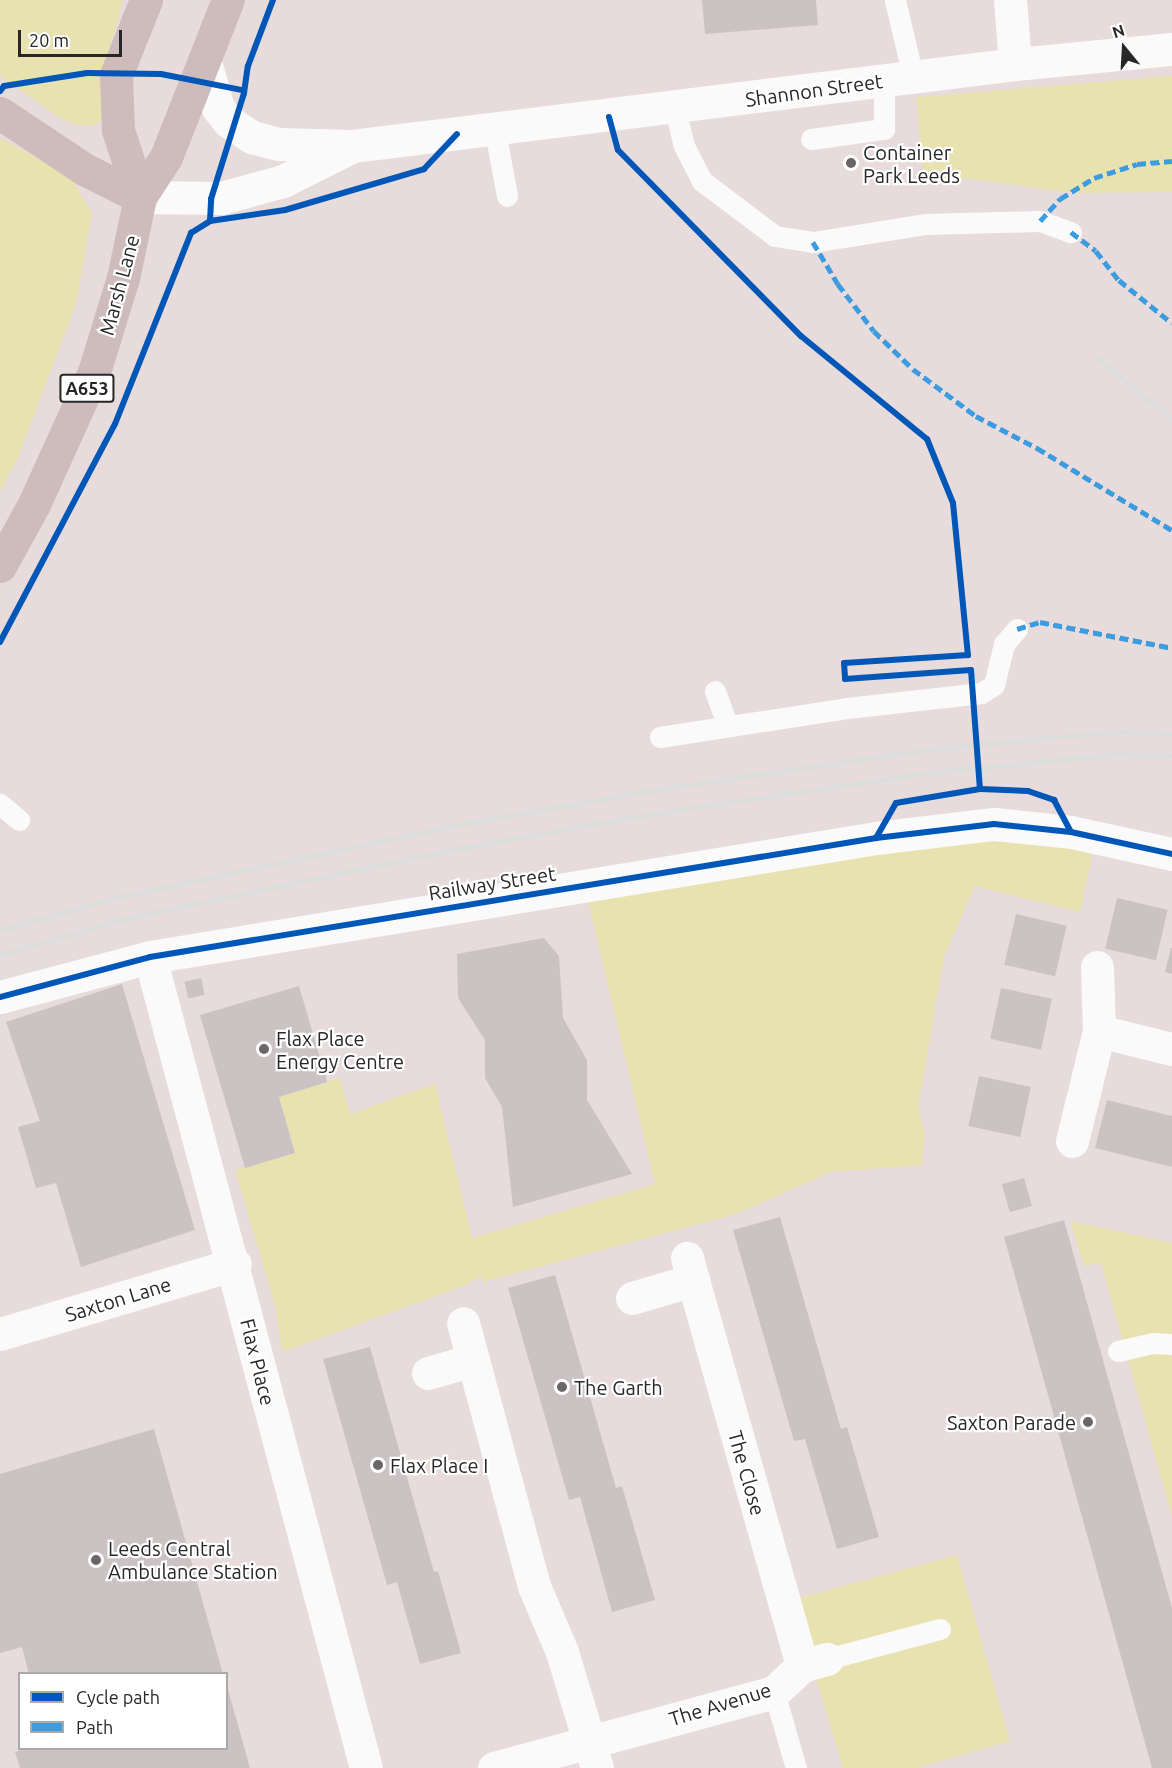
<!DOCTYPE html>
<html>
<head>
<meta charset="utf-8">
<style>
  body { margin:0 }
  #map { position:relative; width:1172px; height:1768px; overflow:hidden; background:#e7dbdc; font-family:Ubuntu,sans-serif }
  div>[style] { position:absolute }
  .green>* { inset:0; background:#e8e2b0 }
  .building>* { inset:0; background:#cbc3c3; transform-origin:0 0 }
  .service>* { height:21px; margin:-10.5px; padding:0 10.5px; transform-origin:10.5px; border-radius:10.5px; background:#fbfafa }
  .minor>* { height:33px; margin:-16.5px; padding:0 16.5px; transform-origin:16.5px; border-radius:16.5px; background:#fbfafa }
  .trunk>* { height:33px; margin:-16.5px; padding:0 16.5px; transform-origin:16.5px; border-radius:16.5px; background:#cebbbc }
  .rail>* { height:4.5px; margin:-2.25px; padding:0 2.25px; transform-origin:2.25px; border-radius:2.25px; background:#dcdddd }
  .quiet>* { height:4.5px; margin-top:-2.25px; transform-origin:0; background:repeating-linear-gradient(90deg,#3d9ce0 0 9px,transparent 0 13.5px) }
  .cycleway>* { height:6px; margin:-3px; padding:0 3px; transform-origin:3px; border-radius:3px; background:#0057b8 }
  .dots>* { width:16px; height:16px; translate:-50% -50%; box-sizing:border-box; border:3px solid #fff; border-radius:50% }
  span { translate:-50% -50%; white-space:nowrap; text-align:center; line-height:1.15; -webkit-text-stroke:4.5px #fff; paint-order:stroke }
  .shield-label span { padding:2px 4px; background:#fff; border:2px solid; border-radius:4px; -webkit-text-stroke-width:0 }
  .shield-label { font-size:18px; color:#272727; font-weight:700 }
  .street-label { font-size:20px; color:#272727 }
  .poi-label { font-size:20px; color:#272727 }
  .left { translate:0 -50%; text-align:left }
  .right { translate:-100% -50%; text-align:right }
  .legend { position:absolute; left:18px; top:1672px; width:210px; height:78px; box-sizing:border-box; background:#fff; border:2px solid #a9a9a9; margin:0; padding:8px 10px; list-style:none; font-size:18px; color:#272727 }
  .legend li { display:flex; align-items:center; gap:12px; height:30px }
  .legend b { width:30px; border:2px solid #a9a9a9 }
  .north { position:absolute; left:1094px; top:18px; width:60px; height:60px; -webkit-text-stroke:4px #fff; paint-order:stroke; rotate:342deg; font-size:16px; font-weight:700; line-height:24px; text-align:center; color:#272727 }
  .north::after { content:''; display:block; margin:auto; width:21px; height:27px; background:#272727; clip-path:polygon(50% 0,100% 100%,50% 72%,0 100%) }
  .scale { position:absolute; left:18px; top:30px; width:104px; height:27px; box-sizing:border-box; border:3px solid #272727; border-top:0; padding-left:8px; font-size:18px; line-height:21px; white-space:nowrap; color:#272727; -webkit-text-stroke:4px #fff; paint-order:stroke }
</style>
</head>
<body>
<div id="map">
  <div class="green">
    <i style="clip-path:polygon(0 0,123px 0,104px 70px,102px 119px,96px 125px,75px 125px,60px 118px,0 76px)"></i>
    <i style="clip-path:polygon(1172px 76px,1172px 192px,1074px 193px,963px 178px,924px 182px,916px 97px)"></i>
    <i style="clip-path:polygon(0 138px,69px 175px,92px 213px,76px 304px,18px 458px,0 491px)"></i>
    <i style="clip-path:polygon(1096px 837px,1080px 912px,975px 886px,944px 957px,918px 1108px,925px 1133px,922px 1165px,831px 1172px,736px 1214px,483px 1282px,481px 1276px,466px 1285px,282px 1352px,275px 1306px,235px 1170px,295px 1153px,279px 1097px,340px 1078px,350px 1114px,435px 1084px,472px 1238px,655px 1184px,584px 884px,876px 838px)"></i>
    <i style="clip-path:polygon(1070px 1221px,1172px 1243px,1172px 1517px,1101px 1263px,1084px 1266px)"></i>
    <i style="clip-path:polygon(957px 1555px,1010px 1741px,917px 1768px,843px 1768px,816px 1679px,784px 1602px)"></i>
  </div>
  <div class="building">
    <i style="clip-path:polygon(702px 0,816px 0,818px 25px,705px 34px)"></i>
    <i style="left:1117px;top:898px;width:52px;height:52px;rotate:13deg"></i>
    <i style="left:1016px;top:914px;width:52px;height:52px;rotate:13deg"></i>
    <i style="clip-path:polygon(544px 938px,559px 956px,563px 1018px,587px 1060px,587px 1100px,632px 1174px,513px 1207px,502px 1107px,485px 1078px,485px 1040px,458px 998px,457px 954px)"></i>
    <i style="clip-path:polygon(1171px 948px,1172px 948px,1172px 974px,1165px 972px)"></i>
    <i style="left:201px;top:978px;width:17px;height:17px;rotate:77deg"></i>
    <i style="clip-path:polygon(122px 984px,195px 1230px,81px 1267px,56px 1183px,36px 1188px,18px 1127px,40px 1121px,6px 1022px)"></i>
    <i style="clip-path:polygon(299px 986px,327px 1082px,279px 1097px,295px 1153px,245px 1168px,200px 1015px)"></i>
    <i style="left:1001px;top:988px;width:52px;height:52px;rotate:12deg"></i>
    <i style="left:979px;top:1076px;width:53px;height:51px;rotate:12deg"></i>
    <i style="clip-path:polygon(1107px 1100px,1172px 1116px,1172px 1167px,1095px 1148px)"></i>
    <i style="left:1024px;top:1178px;width:29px;height:23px;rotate:74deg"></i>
    <i style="clip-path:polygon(780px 1217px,841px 1429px,847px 1427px,879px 1537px,837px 1549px,805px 1439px,794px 1441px,733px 1230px)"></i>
    <i style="clip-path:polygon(1064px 1220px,1172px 1608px,1172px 1768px,1152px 1768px,1004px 1237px)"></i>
    <i style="clip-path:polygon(555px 1275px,616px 1488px,622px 1486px,655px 1600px,612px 1612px,580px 1497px,569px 1500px,508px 1288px)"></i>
    <i style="clip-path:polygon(370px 1347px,434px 1572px,438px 1571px,461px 1653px,420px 1664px,397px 1582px,387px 1585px,323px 1359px)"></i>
    <i style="clip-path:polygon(154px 1429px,223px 1674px,29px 1674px,22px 1647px,0 1653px,0 1474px)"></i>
    <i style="clip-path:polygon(227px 1686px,250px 1768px,20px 1768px,15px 1752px,28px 1748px,226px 1748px)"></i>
  </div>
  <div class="service">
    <i style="left:895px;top:0;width:79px;rotate:76.8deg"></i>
    <i style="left:675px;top:108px;width:37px;rotate:77deg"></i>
    <i style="left:683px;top:144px;width:42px;rotate:62.8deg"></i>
    <i style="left:702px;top:181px;width:91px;rotate:37deg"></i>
    <i style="left:775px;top:236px;width:38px;rotate:9deg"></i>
    <i style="left:813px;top:242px;width:113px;rotate:-9.1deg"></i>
    <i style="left:925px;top:224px;width:115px;rotate:-1.5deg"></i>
    <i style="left:1040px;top:221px;width:33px;rotate:20deg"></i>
    <i style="left:495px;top:131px;width:66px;rotate:79.5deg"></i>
    <i style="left:811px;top:139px;width:74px;rotate:-7.8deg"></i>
    <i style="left:884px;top:129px;width:48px;rotate:-90deg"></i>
    <i style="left:715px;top:691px;width:37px;rotate:70deg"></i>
    <i style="left:660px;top:737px;width:189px;rotate:-8.8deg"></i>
    <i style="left:847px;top:708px;width:135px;rotate:-6.4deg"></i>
    <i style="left:981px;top:693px;width:15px;rotate:-32deg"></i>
    <i style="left:994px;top:685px;width:42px;rotate:-76.3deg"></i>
    <i style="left:1004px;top:644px;width:20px;rotate:-49deg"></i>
    <i style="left:0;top:804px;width:25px;rotate:40deg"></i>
    <i style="left:1118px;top:1351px;width:35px;rotate:-13deg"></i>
    <i style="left:1152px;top:1343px;width:20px;rotate:3deg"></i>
    <i style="left:827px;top:1659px;width:117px;rotate:-14.9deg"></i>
    <i style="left:774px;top:1692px;width:79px;rotate:73.9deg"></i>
  </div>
  <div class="minor">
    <i style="left:1010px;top:0;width:64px;rotate:85.5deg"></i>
    <i style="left:205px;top:62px;width:48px;rotate:74.2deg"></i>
    <i style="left:218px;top:108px;width:16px;rotate:52deg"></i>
    <i style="left:228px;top:121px;width:29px;rotate:34deg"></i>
    <i style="left:252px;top:137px;width:28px;rotate:15deg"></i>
    <i style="left:279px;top:144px;width:73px;rotate:1.6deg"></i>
    <i style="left:352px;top:146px;width:668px;rotate:-7.05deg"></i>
    <i style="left:1015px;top:64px;width:158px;rotate:-5.5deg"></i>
    <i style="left:140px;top:197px;width:81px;rotate:0.7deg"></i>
    <i style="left:221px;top:198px;width:64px;rotate:-15.3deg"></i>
    <i style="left:283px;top:181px;width:72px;rotate:-26.6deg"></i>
    <i style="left:150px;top:957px;width:839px;rotate:75.09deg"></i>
    <i style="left:1097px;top:967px;width:64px;rotate:88.2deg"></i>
    <i style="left:0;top:997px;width:155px;rotate:-14.9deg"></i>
    <i style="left:150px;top:957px;width:736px;rotate:-9.31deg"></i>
    <i style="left:876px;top:838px;width:119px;rotate:-6.8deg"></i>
    <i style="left:994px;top:824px;width:77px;rotate:5.9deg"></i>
    <i style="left:1071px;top:832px;width:103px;rotate:12.3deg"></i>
    <i style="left:1072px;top:1141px;width:113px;rotate:-76.2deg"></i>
    <i style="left:1099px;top:1031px;width:75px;rotate:13.9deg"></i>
    <i style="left:693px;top:1280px;width:401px;rotate:74.2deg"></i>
    <i style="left:632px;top:1298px;width:64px;rotate:-16.4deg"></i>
    <i style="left:693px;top:1280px;width:23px;rotate:-105deg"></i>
    <i style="left:0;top:1334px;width:245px;rotate:-16.6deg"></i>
    <i style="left:473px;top:1360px;width:234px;rotate:74.9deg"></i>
    <i style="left:534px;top:1586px;width:72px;rotate:67deg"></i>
    <i style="left:562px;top:1652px;width:121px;rotate:73.2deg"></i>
    <i style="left:428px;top:1373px;width:47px;rotate:-16.1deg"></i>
    <i style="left:473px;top:1360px;width:38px;rotate:-105deg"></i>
    <i style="left:494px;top:1768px;width:290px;rotate:-15.2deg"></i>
    <i style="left:774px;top:1692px;width:38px;rotate:-43deg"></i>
    <i style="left:802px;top:1666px;width:26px;rotate:-16deg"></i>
  </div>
  <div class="trunk">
    <i style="left:0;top:113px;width:101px;rotate:33.7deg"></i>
    <i style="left:84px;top:169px;width:63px;rotate:26.6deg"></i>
    <i style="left:140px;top:197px;width:71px;rotate:-108.2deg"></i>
    <i style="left:118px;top:130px;width:55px;rotate:-92.1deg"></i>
    <i style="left:116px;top:75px;width:81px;rotate:-68.2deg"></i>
    <i style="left:0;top:566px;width:71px;rotate:-61.3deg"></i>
    <i style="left:34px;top:504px;width:145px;rotate:-65.6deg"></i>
    <i style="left:94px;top:372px;width:98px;rotate:-72.9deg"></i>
    <i style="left:123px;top:278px;width:83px;rotate:-78.1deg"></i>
    <i style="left:140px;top:197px;width:48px;rotate:-57deg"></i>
    <i style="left:166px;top:157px;width:169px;rotate:-68.5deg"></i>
  </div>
  <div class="rail">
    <i style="left:1096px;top:357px;width:98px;rotate:39.2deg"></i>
    <i style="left:0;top:930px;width:123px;rotate:-15.5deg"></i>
    <i style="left:119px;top:897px;width:351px;rotate:-12deg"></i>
    <i style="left:462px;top:824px;width:195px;rotate:-10deg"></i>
    <i style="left:654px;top:790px;width:281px;rotate:-8.4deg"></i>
    <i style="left:932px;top:749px;width:188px;rotate:-5.5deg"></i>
    <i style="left:1119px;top:731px;width:53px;rotate:2.2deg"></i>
    <i style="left:0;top:955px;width:129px;rotate:-16.2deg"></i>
    <i style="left:124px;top:919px;width:350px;rotate:-11.9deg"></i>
    <i style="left:467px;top:847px;width:193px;rotate:-10.1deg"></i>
    <i style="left:657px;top:813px;width:281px;rotate:-8.4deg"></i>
    <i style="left:935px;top:772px;width:186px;rotate:-5.6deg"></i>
    <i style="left:1120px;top:754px;width:52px;rotate:2.2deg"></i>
  </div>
  <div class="quiet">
    <i style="left:1040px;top:221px;width:30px;rotate:-48deg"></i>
    <i style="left:1060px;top:199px;width:40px;rotate:-32deg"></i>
    <i style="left:1094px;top:178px;width:45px;rotate:-18deg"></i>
    <i style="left:1137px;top:164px;width:35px;rotate:-5deg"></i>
    <i style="left:1071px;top:232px;width:31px;rotate:37deg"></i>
    <i style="left:1096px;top:251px;width:37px;rotate:52deg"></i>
    <i style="left:1119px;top:280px;width:68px;rotate:39.1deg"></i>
    <i style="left:813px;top:242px;width:49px;rotate:59.2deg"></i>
    <i style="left:838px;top:284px;width:59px;rotate:52.5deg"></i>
    <i style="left:874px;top:331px;width:54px;rotate:44.3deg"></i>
    <i style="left:913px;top:369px;width:79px;rotate:36.7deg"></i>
    <i style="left:976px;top:416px;width:69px;rotate:27.7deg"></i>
    <i style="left:1037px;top:448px;width:158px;rotate:31.3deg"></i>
    <i style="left:1017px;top:629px;width:24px;rotate:-17deg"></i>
    <i style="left:1040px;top:622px;width:135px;rotate:11.1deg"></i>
  </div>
  <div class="cycleway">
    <i style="left:0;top:91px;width:6px;rotate:-51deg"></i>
    <i style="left:4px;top:86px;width:84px;rotate:-8.9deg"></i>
    <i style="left:87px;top:73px;width:74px;rotate:0.8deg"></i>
    <i style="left:161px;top:74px;width:83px;rotate:11.2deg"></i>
    <i style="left:609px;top:117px;width:34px;rotate:75deg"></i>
    <i style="left:618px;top:150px;width:261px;rotate:45.5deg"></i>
    <i style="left:801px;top:336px;width:163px;rotate:39.3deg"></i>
    <i style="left:927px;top:439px;width:69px;rotate:67.9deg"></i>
    <i style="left:953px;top:503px;width:153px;rotate:84.4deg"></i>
    <i style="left:968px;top:655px;width:124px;rotate:176.3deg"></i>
    <i style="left:844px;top:663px;width:16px;rotate:86deg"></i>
    <i style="left:845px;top:679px;width:126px;rotate:-4.1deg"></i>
    <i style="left:971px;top:670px;width:119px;rotate:85.7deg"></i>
    <i style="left:210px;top:221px;width:22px;rotate:-87deg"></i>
    <i style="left:211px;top:199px;width:111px;rotate:-72.7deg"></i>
    <i style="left:244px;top:93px;width:27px;rotate:-82deg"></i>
    <i style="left:248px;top:66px;width:71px;rotate:-69.3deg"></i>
    <i style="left:0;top:642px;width:246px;rotate:-62.2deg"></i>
    <i style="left:115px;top:424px;width:206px;rotate:-68.3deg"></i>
    <i style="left:191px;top:233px;width:22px;rotate:-32deg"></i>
    <i style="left:210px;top:221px;width:76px;rotate:-8.3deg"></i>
    <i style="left:285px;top:210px;width:145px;rotate:-16.4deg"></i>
    <i style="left:424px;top:169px;width:48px;rotate:-46.7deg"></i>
    <i style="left:876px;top:838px;width:40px;rotate:-60.3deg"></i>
    <i style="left:896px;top:803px;width:85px;rotate:-9.5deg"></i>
    <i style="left:980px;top:789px;width:48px;rotate:2.4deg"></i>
    <i style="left:1028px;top:791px;width:28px;rotate:19deg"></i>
    <i style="left:1054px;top:800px;width:36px;rotate:62deg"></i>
    <i style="left:0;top:997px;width:155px;rotate:-14.9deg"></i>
    <i style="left:150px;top:957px;width:736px;rotate:-9.31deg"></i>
    <i style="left:876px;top:838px;width:119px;rotate:-6.8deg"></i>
    <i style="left:994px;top:824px;width:77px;rotate:5.9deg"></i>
    <i style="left:1071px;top:832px;width:103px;rotate:12.3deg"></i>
  </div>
  <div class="dots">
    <i style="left:851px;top:163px;background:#6a6666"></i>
    <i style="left:264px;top:1049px;background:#6a6666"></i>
    <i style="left:562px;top:1387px;background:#6a6666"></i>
    <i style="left:1088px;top:1422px;background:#6a6666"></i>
    <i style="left:378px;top:1465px;background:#6a6666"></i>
    <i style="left:96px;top:1560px;background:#6a6666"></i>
  </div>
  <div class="shield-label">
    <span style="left:87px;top:388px">A653</span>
  </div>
  <div class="street-label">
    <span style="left:814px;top:90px;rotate:-8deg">Shannon Street</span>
    <span style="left:119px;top:285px;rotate:-75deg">Marsh Lane</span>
    <span style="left:492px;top:883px;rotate:-9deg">Railway Street</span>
    <span style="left:118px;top:1299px;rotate:-17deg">Saxton Lane</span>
    <span style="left:258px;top:1362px;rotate:76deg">Flax Place</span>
    <span style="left:747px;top:1473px;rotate:74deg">The Close</span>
    <span style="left:720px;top:1704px;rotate:-17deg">The Avenue</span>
  </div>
  <div class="poi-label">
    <span class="left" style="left:863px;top:164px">Container<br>Park Leeds</span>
    <span class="left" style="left:276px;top:1050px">Flax Place<br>Energy Centre</span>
    <span class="left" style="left:574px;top:1387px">The Garth</span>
    <span class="right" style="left:1076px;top:1422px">Saxton Parade</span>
    <span class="left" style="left:390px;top:1465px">Flax Place I</span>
    <span class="left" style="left:108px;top:1560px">Leeds Central<br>Ambulance Station</span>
  </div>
  <ul class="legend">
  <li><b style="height:8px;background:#0057b8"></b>Cycle path</li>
  <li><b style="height:8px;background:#3d9ce0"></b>Path</li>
  </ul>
  <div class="north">N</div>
  <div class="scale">20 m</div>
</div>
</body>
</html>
